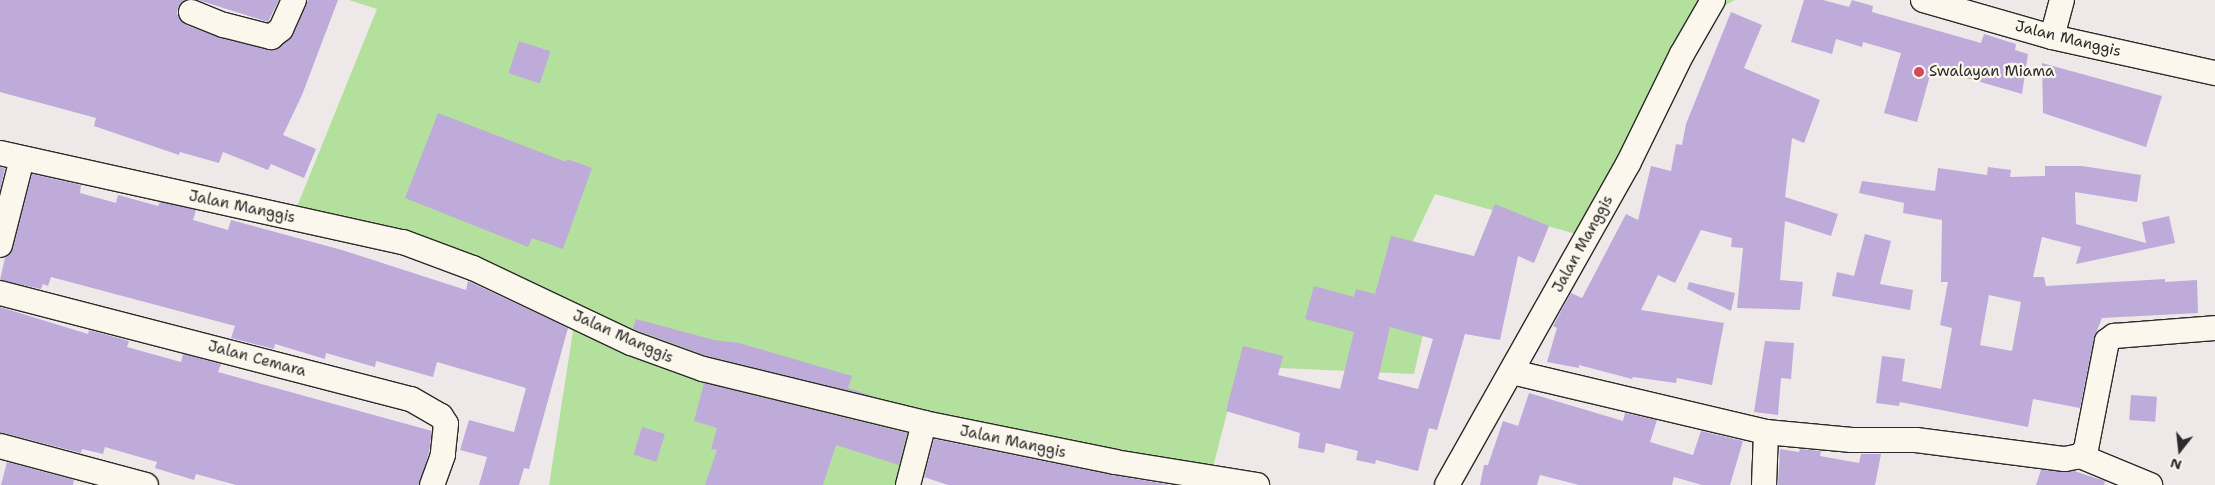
<!DOCTYPE html>
<html>
<head>
<meta charset="utf-8">
<style>
  body { margin:0 }
  #map { position:relative; width:2215px; height:485px; overflow:hidden; background:#efe8e8; font-family:"Shantell Sans",sans-serif }
  div>[style] { position:absolute }
  .green>* { inset:0; background:#b4e09d }
  .building>* { inset:0; background:#beabda; transform-origin:0 0 }
  .roads { filter:drop-shadow(1px 0 #2b2b2b) drop-shadow(-1px 0 #2b2b2b) drop-shadow(0 1px #2b2b2b) drop-shadow(0 -1px #2b2b2b) }
  .minor>* { height:24px; margin:-12px; padding:0 12px; transform-origin:12px; border-radius:12px; background:#fbf7ec }
  .dots>* { width:14px; height:14px; translate:-50% -50%; box-sizing:border-box; border:2px solid #fbf7ec; border-radius:50% }
  span { translate:-50% -50%; white-space:nowrap; text-align:center; line-height:1.15; -webkit-text-stroke:4.5px #fbf7ec; paint-order:stroke }
  .street-label { font-size:15px; color:#2b2b2b }
  .poi-label { font-size:15px; color:#2b2b2b }
  .left { translate:0 -50%; text-align:left }
  .north { position:absolute; left:2155px; top:425px; width:50px; height:50px; -webkit-text-stroke:4px #fbf7ec; paint-order:stroke; rotate:196deg; font-size:14px; font-weight:700; line-height:20px; text-align:center; color:#2b2b2b }
  .north::after { content:''; display:block; margin:auto; width:18px; height:22px; background:#2b2b2b; clip-path:polygon(50% 0,100% 100%,50% 72%,0 100%) }
</style>
</head>
<body>
<div id="map">
  <div class="green">
    <i style="clip-path:polygon(349px 0,1735px 0,1683px 27px,1583px 236px,1435px 194px,1393px 284px,1426px 321px,1414px 374px,1239px 366px,1212px 471px,1122px 476px,928px 426px,915px 485px,549px 485px,573px 331px,532px 293px,292px 219px,377px 9px)"></i>
  </div>
  <div class="building">
    <i style="clip-path:polygon(0 0,185px 0,178px 7px,177px 14px,186px 25px,221px 38px,273px 50px,293px 35px,308px 0,338px 0,302px 95px,283px 135px,316px 149px,304px 178px,271px 164px,268px 170px,223px 152px,219px 163px,180px 152px,179px 155px,94px 126px,96px 118px,0 92px)"></i>
    <i style="clip-path:polygon(198px 0,279px 0,268px 22px)"></i>
    <i style="clip-path:polygon(1804px 0,1823px 0,1849px 7px,1852px 0,1873px 6px,1872px 12px,1981px 43px,1984px 34px,2016px 44px,2015px 50px,2028px 54px,2022px 94px,1932px 68px,1917px 122px,1884px 113px,1901px 53px,1863px 42px,1862px 47px,1836px 39px,1832px 54px,1791px 42px)"></i>
    <i style="clip-path:polygon(1731px 12px,1762px 25px,1744px 68px,1820px 100px,1804px 143px,1792px 138px,1785px 197px,1838px 214px,1831px 236px,1785px 221px,1780px 280px,1803px 282px,1800px 310px,1737px 308px,1743px 248px,1731px 247px,1732px 238px,1701px 230px,1675px 283px,1658px 275px,1641px 310px,1724px 323px,1712px 385px,1677px 378px,1676px 383px,1633px 377px,1632px 379px,1579px 365px,1579px 368px,1547px 362px,1557px 328px,1553px 326px,1571px 293px,1582px 298px,1626px 214px,1638px 220px,1651px 166px,1671px 171px,1676px 144px,1682px 145px,1686px 124px)"></i>
    <i style="left:519px;top:41px;width:33px;height:34px;rotate:18deg"></i>
    <i style="clip-path:polygon(2042px 63px,2162px 96px,2146px 147px,2043px 113px)"></i>
    <i style="clip-path:polygon(438px 113px,566px 162px,567px 159px,592px 168px,563px 249px,532px 238px,528px 247px,405px 198px)"></i>
    <i style="clip-path:polygon(evenodd,2045px 166px,2082px 166px,2141px 175px,2137px 202px,2075px 192px,2076px 224px,2146px 243px,2142px 222px,2169px 216px,2175px 243px,2076px 264px,2081px 247px,2042px 237px,2033px 277px,2044px 277px,2046px 286px,2165px 279px,2165px 282px,2197px 280px,2198px 313px,2102px 318px,2094px 338px,2080px 408px,2033px 399px,2028px 427px,1900px 402px,1899px 406px,1876px 403px,1882px 356px,1905px 359px,1902px 381px,1941px 389px,1952px 328px,1940px 325px,1948px 282px,1941px 282px,1942px 220px,1903px 213px,1904px 203px,1859px 193px,1862px 181px,1935px 191px,1938px 168px,1987px 175px,1988px 167px,2011px 170px,2010px 177px,2045px 176px,2045px 166px,1989px 295px,2021px 302px,2012px 351px,1980px 345px,1989px 295px)"></i>
    <i style="clip-path:polygon(0 167px,5px 168px,0 190px)"></i>
    <i style="clip-path:polygon(32px 174px,81px 185px,80px 193px,116px 203px,118px 195px,158px 206px,160px 202px,196px 210px,193px 220px,228px 230px,231px 220px,342px 250px,466px 290px,468px 281px,568px 328px,529px 469px,524px 468px,519px 485px,479px 485px,487px 457px,460px 450px,469px 420px,514px 432px,526px 388px,437px 362px,433px 377px,376px 361px,375px 367px,326px 353px,325px 359px,275px 344px,274px 349px,231px 338px,235px 326px,51px 277px,48px 286px,43px 284px,41px 289px,0 280px,5px 258px,13px 248px)"></i>
    <i style="clip-path:polygon(evenodd,1495px 204px,1549px 226px,1534px 263px,1518px 256px,1500px 340px,1465px 334px,1437px 430px,1429px 428px,1418px 471px,1376px 460px,1375px 464px,1356px 460px,1358px 451px,1326px 443px,1324px 453px,1298px 448px,1300px 433px,1226px 411px,1243px 346px,1283px 356px,1278px 375px,1340px 389px,1354px 332px,1305px 319px,1314px 286px,1354px 297px,1356px 289px,1375px 294px,1391px 236px,1474px 256px,1495px 204px,1390px 327px,1433px 339px,1418px 389px,1378px 379px,1390px 327px)"></i>
    <i style="clip-path:polygon(1865px 234px,1891px 241px,1880px 284px,1913px 290px,1910px 310px,1832px 296px,1837px 272px,1854px 276px)"></i>
    <i style="clip-path:polygon(1689px 282px,1735px 293px,1731px 311px,1687px 289px)"></i>
    <i style="clip-path:polygon(0 307px,88px 334px,89px 330px,129px 341px,127px 347px,181px 362px,183px 354px,221px 364px,218px 372px,432px 431px,429px 452px,419px 485px,236px 485px,196px 474px,194px 480px,155px 468px,157px 462px,105px 447px,103px 454px,82px 449px,81px 453px,0 432px)"></i>
    <i style="clip-path:polygon(636px 319px,714px 340px,739px 343px,852px 376px,848px 388px,882px 399px,707px 356px,633px 329px)"></i>
    <i style="clip-path:polygon(1765px 341px,1794px 343px,1791px 379px,1781px 378px,1778px 415px,1754px 412px)"></i>
    <i style="clip-path:polygon(704px 383px,907px 433px,899px 465px,836px 445px,823px 485px,705px 485px,717px 450px,711px 449px,717px 428px,694px 421px)"></i>
    <i style="clip-path:polygon(1529px 393px,1623px 421px,1625px 413px,1657px 420px,1650px 442px,1693px 455px,1701px 431px,1743px 441px,1730px 485px,1702px 485px,1674px 477px,1672px 485px,1579px 485px,1540px 475px,1537px 485px,1480px 485px,1484px 465px,1488px 465px,1503px 421px,1518px 426px)"></i>
    <i style="left:2131px;top:395px;width:26px;height:25px;rotate:4deg"></i>
    <i style="left:642px;top:427px;width:24px;height:29px;rotate:17deg"></i>
    <i style="clip-path:polygon(934px 439px,1112px 475px,1171px 485px,948px 485px,924px 477px)"></i>
    <i style="clip-path:polygon(1780px 449px,1799px 452px,1800px 449px,1821px 451px,1820px 456px,1859px 463px,1861px 454px,1881px 454px,1875px 485px,1778px 485px)"></i>
    <i style="clip-path:polygon(7px 462px,74px 480px,73px 485px,1px 485px)"></i>
    <i style="clip-path:polygon(2041px 470px,2074px 471px,2105px 481px,2104px 485px,2036px 485px)"></i>
  </div>
  <div class="roads">
    <div class="minor">
      <i style="left:1923px;top:0;width:134px;rotate:16deg"></i>
      <i style="left:2052px;top:37px;width:167px;rotate:12.5deg"></i>
      <i style="left:191px;top:12px;width:35px;rotate:22deg"></i>
      <i style="left:224px;top:25px;width:49px;rotate:14.3deg"></i>
      <i style="left:271px;top:37px;width:13px;rotate:-39deg"></i>
      <i style="left:281px;top:29px;width:32px;rotate:-66deg"></i>
      <i style="left:2052px;top:37px;width:38px;rotate:-75deg"></i>
      <i style="left:0;top:153px;width:413px;rotate:12.5deg"></i>
      <i style="left:403px;top:242px;width:75px;rotate:20.4deg"></i>
      <i style="left:473px;top:268px;width:175px;rotate:25.4deg"></i>
      <i style="left:631px;top:343px;width:77px;rotate:19.9deg"></i>
      <i style="left:703px;top:369px;width:228px;rotate:13.7deg"></i>
      <i style="left:924px;top:423px;width:195px;rotate:11.5deg"></i>
      <i style="left:1115px;top:462px;width:144px;rotate:9.2deg"></i>
      <i style="left:0;top:245px;width:89px;rotate:-75.7deg"></i>
      <i style="left:0;top:293px;width:424px;rotate:14.5deg"></i>
      <i style="left:411px;top:399px;width:34px;rotate:30deg"></i>
      <i style="left:441px;top:416px;width:9px;rotate:58deg"></i>
      <i style="left:446px;top:424px;width:31px;rotate:96deg"></i>
      <i style="left:443px;top:455px;width:32px;rotate:110deg"></i>
      <i style="left:1512px;top:372px;width:261px;rotate:13.3deg"></i>
      <i style="left:1766px;top:432px;width:86px;rotate:5.3deg"></i>
      <i style="left:1852px;top:440px;width:64px"></i>
      <i style="left:1916px;top:440px;width:150px;rotate:7.3deg"></i>
      <i style="left:2065px;top:459px;width:15px;rotate:-11deg"></i>
      <i style="left:2080px;top:456px;width:9px;rotate:-49deg"></i>
      <i style="left:2086px;top:449px;width:110px;rotate:-79deg"></i>
      <i style="left:2107px;top:341px;width:9px;rotate:-36deg"></i>
      <i style="left:2114px;top:336px;width:101px;rotate:-4.5deg"></i>
      <i style="left:0;top:446px;width:151px;rotate:15deg"></i>
      <i style="left:2080px;top:456px;width:76px;rotate:22.5deg"></i>
      <i style="left:908px;top:485px;width:64px;rotate:-75.5deg"></i>
      <i style="left:1447px;top:485px;width:369px;rotate:-60.6deg"></i>
      <i style="left:1628px;top:164px;width:123px;rotate:-63.9deg"></i>
      <i style="left:1682px;top:54px;width:62px;rotate:-60.1deg"></i>
      <i style="left:1764px;top:485px;width:53px;rotate:-87.8deg"></i>
    </div>
  </div>
  <div class="dots">
    <i style="left:1919px;top:72px;background:#d1495b"></i>
  </div>
  <div class="street-label">
    <span style="left:2068px;top:39px;rotate:14deg">Jalan Manggis</span>
    <span style="left:242px;top:207px;rotate:12deg">Jalan Manggis</span>
    <span style="left:1583px;top:244px;rotate:-61deg">Jalan Manggis</span>
    <span style="left:623px;top:337px;rotate:24deg">Jalan Manggis</span>
    <span style="left:257px;top:359px;rotate:15deg">Jalan Cemara</span>
    <span style="left:1013px;top:442px;rotate:12deg">Jalan Manggis</span>
  </div>
  <div class="poi-label">
    <span class="left" style="left:1929px;top:72px">Swalayan Miama</span>
  </div>
  <div class="north">N</div>
</div>
</body>
</html>
